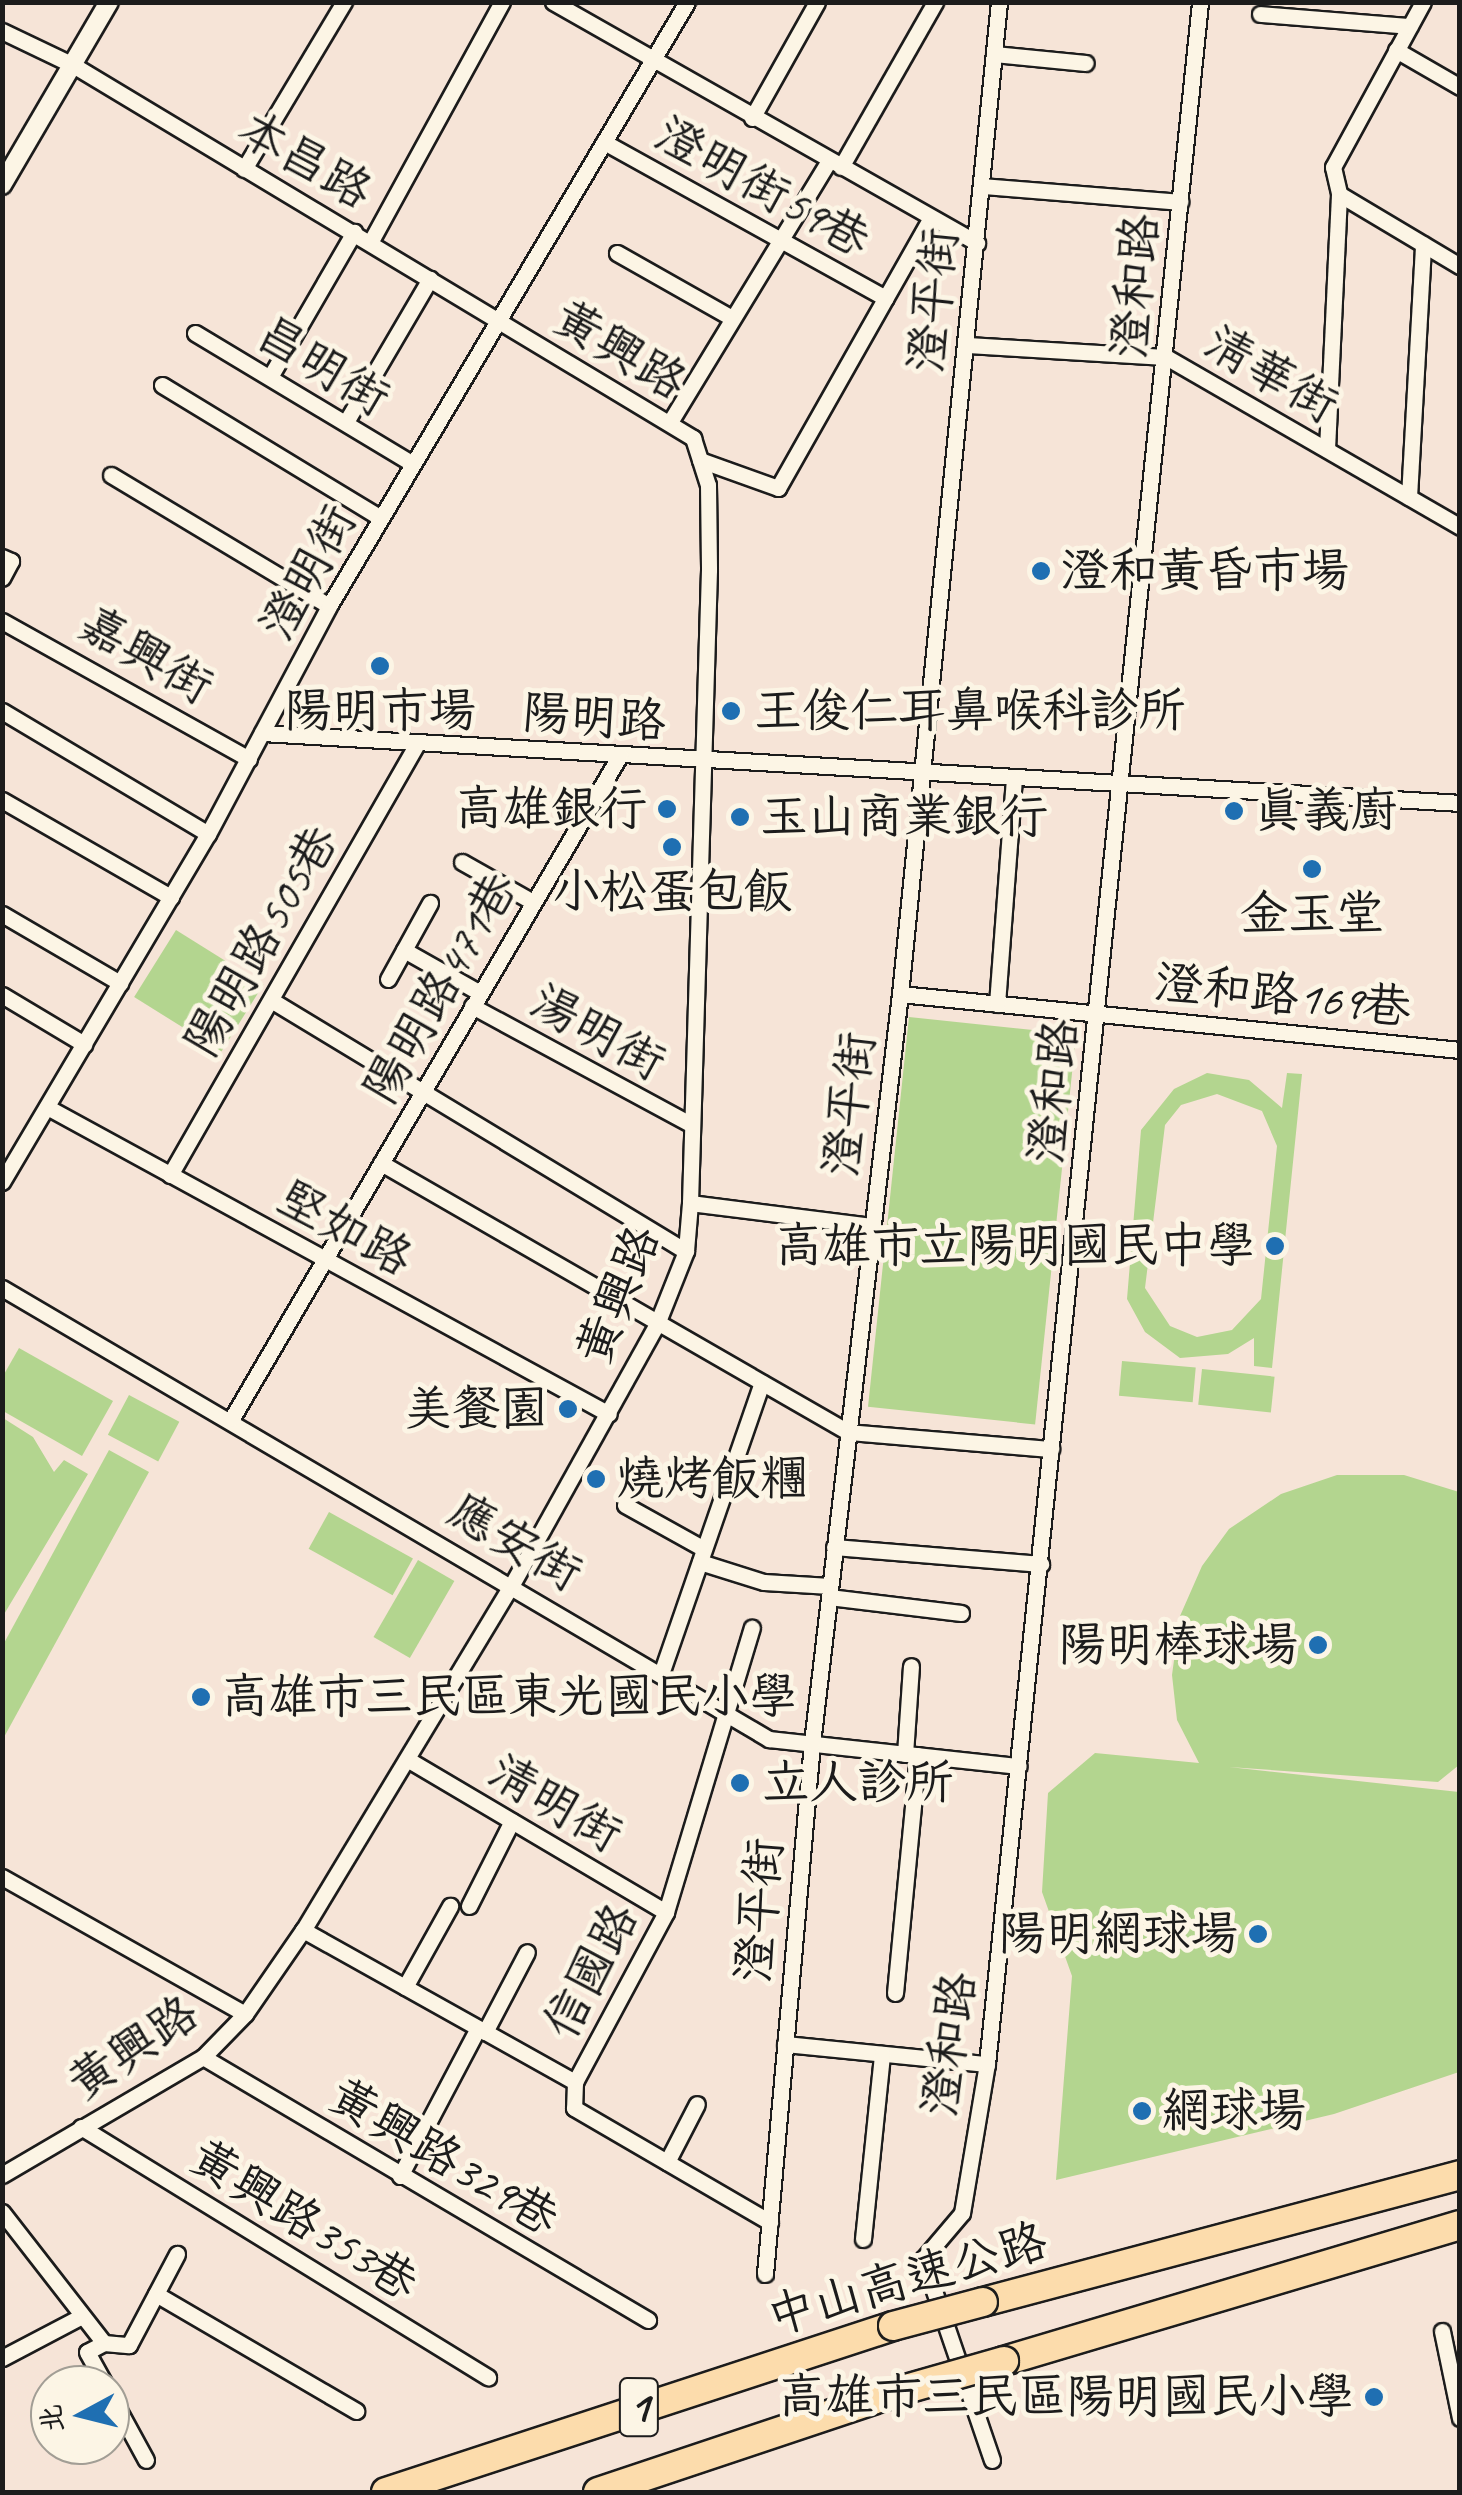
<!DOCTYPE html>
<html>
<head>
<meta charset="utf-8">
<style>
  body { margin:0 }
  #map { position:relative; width:1462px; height:2495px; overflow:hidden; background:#f6e4d7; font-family:Caveat,"LXGW WenKai TC",sans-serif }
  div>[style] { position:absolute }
  .green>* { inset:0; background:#b3d58f; transform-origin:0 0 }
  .roads { filter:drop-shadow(2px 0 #1c1c1c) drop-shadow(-2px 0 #1c1c1c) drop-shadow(0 2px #1c1c1c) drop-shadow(0 -2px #1c1c1c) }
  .minor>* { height:15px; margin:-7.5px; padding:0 7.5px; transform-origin:7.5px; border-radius:7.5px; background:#fcf5e5 }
  .tertiary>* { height:18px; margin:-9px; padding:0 9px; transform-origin:9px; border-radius:9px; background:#fcf5e5 }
  .motorway>* { height:28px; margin:-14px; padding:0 14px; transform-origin:14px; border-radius:14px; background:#fcdcac }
  .bridges { filter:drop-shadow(2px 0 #1c1c1c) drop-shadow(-2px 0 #1c1c1c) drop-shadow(0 2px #1c1c1c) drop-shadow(0 -2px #1c1c1c) }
  .motorway-bridge>* { height:28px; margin:-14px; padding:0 14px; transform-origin:14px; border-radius:14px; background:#fcdcac }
  .dots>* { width:28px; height:28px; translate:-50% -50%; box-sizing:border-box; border:5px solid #fcf5e5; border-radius:50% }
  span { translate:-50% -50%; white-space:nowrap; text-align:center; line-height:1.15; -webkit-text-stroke:10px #fcf5e5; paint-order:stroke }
  .shield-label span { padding:2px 8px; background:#fcf5e5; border:2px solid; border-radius:8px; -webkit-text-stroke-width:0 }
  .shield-label { font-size:45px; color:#1c1c1c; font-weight:700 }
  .street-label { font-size:48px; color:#1c1c1c }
  .poi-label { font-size:48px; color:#1c1c1c }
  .left { translate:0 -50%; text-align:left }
  .right { translate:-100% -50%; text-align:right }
  .frame { position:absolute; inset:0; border:5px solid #1c1c1c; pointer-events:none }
  .north { position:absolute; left:30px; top:2365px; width:100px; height:100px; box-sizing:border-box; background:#fcf5e5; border:2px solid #a29e95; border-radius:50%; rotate:263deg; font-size:28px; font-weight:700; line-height:40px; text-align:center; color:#1c1c1c }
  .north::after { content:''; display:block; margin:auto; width:35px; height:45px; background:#1f6fb2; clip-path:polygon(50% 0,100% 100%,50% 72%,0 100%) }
</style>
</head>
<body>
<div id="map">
  <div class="green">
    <i style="left:176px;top:930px;width:103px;height:79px;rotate:32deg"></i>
    <i style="left:909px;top:1017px;width:168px;height:392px;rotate:6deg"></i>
    <i style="clip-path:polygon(evenodd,1207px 1073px,1249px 1080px,1282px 1108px,1287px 1073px,1302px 1074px,1272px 1368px,1254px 1366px,1254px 1338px,1228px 1354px,1180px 1358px,1145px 1332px,1127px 1299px,1141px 1130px,1174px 1089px,1207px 1073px,1217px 1094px,1262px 1111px,1277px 1146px,1261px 1299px,1232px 1330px,1197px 1337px,1170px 1326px,1145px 1288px,1165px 1125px,1181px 1105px,1217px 1094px)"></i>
    <i style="clip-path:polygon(19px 1348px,113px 1401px,82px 1456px,3px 1411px,3px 1376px)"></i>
    <i style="left:1122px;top:1361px;width:74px;height:35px;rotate:5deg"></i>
    <i style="left:1202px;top:1369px;width:73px;height:36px;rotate:6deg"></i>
    <i style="left:129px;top:1395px;width:57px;height:45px;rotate:28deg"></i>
    <i style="clip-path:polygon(3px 1418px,33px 1437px,54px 1472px,64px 1460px,88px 1474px,3px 1616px)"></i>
    <i style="clip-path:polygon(109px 1450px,149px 1472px,3px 1739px,3px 1645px)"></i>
    <i style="clip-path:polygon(1337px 1475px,1404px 1475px,1459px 1492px,1459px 1765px,1438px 1782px,1229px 1767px,1459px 1792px,1459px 2072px,1334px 2114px,1056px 2180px,1072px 1976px,1042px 1892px,1048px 1793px,1095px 1753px,1199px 1763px,1177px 1720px,1172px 1675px,1180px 1616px,1202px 1566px,1229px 1529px,1281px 1494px)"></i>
    <i style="left:329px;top:1512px;width:96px;height:42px;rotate:29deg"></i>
    <i style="left:418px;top:1560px;width:42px;height:89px;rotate:30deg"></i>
  </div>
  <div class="roads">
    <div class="minor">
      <i style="left:553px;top:2px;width:488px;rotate:29.6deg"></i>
      <i style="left:1423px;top:2px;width:188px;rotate:118.6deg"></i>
      <i style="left:1333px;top:167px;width:28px;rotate:77deg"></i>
      <i style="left:1339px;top:194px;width:141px;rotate:30.8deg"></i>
      <i style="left:1260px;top:14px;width:150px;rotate:4.6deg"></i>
      <i style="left:2px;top:31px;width:79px;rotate:25.6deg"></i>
      <i style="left:73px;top:65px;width:724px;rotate:31.03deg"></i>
      <i style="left:693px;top:438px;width:49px;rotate:72.3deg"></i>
      <i style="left:708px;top:485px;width:85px;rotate:89.3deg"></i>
      <i style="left:709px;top:570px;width:633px;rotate:91.72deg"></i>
      <i style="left:690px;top:1203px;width:48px;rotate:94.8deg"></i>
      <i style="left:686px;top:1251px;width:79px;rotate:111.7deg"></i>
      <i style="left:657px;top:1324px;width:298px;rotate:119.1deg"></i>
      <i style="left:512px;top:1584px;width:404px;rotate:121.1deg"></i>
      <i style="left:303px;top:1930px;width:102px;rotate:124.6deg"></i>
      <i style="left:245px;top:2014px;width:60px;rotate:134.3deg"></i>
      <i style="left:203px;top:2057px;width:233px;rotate:149.6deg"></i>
      <i style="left:1396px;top:50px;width:74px;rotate:30deg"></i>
      <i style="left:994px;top:54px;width:92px;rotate:5.6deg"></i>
      <i style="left:752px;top:118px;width:133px;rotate:-60.7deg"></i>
      <i style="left:604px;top:142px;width:322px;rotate:29deg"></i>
      <i style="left:841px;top:167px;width:190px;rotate:-60.3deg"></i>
      <i style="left:244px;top:169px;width:195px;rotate:-59.1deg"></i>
      <i style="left:982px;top:186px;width:199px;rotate:4.6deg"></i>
      <i style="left:371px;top:241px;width:273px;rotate:-61.3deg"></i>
      <i style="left:617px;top:253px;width:132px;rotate:29.5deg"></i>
      <i style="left:195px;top:333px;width:254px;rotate:31deg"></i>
      <i style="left:967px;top:345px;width:199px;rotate:3.5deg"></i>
      <i style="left:1166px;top:357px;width:340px;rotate:30deg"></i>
      <i style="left:270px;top:377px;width:168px;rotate:-59.9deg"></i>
      <i style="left:162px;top:385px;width:256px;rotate:31.3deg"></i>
      <i style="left:346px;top:422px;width:166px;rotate:-59.6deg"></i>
      <i style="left:670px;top:422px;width:306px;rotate:-58.7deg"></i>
      <i style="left:1327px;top:449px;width:255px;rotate:-87.3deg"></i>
      <i style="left:700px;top:460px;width:83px;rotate:19.7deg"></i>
      <i style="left:778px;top:488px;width:310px;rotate:-60.5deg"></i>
      <i style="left:111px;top:475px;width:254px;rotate:31deg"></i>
      <i style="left:1409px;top:497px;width:253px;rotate:-86.8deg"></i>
      <i style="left:2px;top:557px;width:10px;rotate:24deg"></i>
      <i style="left:11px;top:561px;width:19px;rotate:118deg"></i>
      <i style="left:2px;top:621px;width:283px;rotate:29.2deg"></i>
      <i style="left:2px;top:711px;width:240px;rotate:30.8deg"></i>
      <i style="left:262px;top:733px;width:1200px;rotate:3.34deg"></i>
      <i style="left:2px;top:800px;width:195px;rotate:29.9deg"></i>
      <i style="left:462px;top:862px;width:81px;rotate:29.4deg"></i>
      <i style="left:2px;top:914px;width:137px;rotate:30.3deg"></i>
      <i style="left:404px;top:950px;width:87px;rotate:29.5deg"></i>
      <i style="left:388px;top:979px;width:87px;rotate:-61.1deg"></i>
      <i style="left:900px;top:994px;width:563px;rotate:5.71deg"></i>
      <i style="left:2px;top:995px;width:96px;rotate:30.9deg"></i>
      <i style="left:271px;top:1000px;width:485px;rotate:31.2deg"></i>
      <i style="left:997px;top:1004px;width:226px;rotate:-85.7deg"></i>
      <i style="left:472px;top:1006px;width:246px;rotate:28.4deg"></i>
      <i style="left:47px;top:1107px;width:640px;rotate:28.65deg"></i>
      <i style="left:381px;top:1163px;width:539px;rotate:29.94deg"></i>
      <i style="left:848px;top:1432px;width:204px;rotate:4.8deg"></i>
      <i style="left:170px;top:1175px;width:497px;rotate:-60.2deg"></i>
      <i style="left:2px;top:1182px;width:404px;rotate:-59.4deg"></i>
      <i style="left:208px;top:834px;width:258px;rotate:-62deg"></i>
      <i style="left:329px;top:606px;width:702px;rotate:-59.34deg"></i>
      <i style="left:690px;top:1203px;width:183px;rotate:7.2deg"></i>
      <i style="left:2px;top:1288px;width:890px;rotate:30.46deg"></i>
      <i style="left:769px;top:1739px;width:251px;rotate:6.2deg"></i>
      <i style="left:232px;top:1418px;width:768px;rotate:-59.66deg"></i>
      <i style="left:625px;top:1505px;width:90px;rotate:29.1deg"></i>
      <i style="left:834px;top:1547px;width:208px;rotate:4.7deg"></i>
      <i style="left:700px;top:1562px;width:67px;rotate:17.4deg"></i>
      <i style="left:764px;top:1582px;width:66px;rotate:3.5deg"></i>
      <i style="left:829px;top:1597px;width:133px;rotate:6.9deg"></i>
      <i style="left:662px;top:1671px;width:305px;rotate:-70.9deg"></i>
      <i style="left:905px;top:1754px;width:88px;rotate:-86.1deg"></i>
      <i style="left:407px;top:1759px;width:301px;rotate:30.6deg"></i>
      <i style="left:2px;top:1877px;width:279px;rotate:29.4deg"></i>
      <i style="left:469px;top:1906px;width:95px;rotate:-63.2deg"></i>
      <i style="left:303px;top:1930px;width:312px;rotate:29.2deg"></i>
      <i style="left:575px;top:2082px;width:193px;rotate:-61.8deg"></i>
      <i style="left:666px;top:1912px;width:297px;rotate:-73.2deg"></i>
      <i style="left:405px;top:1987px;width:93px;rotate:-60.9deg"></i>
      <i style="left:895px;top:1993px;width:239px;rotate:-84.5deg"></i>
      <i style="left:485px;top:2032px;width:90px;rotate:-62.3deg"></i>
      <i style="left:785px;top:2044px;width:203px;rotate:5.7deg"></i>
      <i style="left:203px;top:2057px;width:517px;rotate:30.58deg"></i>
      <i style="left:575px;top:2082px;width:26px;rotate:92deg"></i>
      <i style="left:574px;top:2108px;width:227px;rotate:30.2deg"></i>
      <i style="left:81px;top:2127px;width:478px;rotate:31.6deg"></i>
      <i style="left:667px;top:2162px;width:65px;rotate:-62.7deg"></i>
      <i style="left:400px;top:2176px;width:167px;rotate:-62.2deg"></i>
      <i style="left:2px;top:2212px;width:166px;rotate:52.1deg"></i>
      <i style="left:863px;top:2239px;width:186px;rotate:-84.1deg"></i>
      <i style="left:765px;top:2274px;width:533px;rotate:-84.94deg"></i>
      <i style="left:812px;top:1743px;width:754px;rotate:-83.3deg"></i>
      <i style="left:900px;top:994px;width:997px;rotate:-84.3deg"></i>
      <i style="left:156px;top:2294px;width:232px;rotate:30.3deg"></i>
      <i style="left:1442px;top:2331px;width:89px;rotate:78.3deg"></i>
      <i style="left:104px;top:2343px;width:25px;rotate:5deg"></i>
      <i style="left:129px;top:2345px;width:103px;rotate:-62.2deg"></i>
      <i style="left:104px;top:2343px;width:19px;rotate:152deg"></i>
      <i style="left:87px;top:2352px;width:38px;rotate:61deg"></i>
      <i style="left:2px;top:2358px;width:90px;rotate:-27.7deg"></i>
      <i style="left:110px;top:2394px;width:75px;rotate:61.4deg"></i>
      <i style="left:992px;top:2460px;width:213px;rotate:-108.9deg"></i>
      <i style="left:923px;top:2259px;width:60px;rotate:-49.7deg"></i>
      <i style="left:962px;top:2213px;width:151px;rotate:-80.5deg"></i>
      <i style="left:987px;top:2064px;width:2073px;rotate:-84.1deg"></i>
    </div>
    <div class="tertiary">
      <i style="left:2px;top:185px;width:212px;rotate:-59.7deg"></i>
    </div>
    <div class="motorway">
      <i style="left:983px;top:2302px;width:494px;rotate:-14.9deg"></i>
      <i style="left:1004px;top:2361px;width:476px;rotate:-16.6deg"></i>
      <i style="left:386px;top:2492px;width:533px;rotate:-18.13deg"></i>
      <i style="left:598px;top:2492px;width:325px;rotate:-18.5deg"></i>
    </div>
  </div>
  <div class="bridges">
    <div class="motorway-bridge">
      <i style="left:893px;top:2326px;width:93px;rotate:-14.9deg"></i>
      <i style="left:906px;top:2389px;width:102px;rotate:-15.9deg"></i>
    </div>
  </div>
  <div class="dots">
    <i style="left:1041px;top:571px;background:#1f6fb2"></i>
    <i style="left:380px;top:666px;background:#1f6fb2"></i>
    <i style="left:731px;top:711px;background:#1f6fb2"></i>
    <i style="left:667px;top:809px;background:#1f6fb2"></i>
    <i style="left:1234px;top:811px;background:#1f6fb2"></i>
    <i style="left:740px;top:817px;background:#1f6fb2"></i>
    <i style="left:672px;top:847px;background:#1f6fb2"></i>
    <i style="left:1312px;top:869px;background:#1f6fb2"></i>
    <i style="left:1275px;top:1246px;background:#1f6fb2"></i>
    <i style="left:568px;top:1409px;background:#1f6fb2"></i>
    <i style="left:596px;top:1479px;background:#1f6fb2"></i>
    <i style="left:1318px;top:1645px;background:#1f6fb2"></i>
    <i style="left:201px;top:1697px;background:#1f6fb2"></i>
    <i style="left:740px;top:1783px;background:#1f6fb2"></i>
    <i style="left:1258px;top:1934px;background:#1f6fb2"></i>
    <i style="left:1142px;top:2111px;background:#1f6fb2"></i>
    <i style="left:1374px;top:2397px;background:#1f6fb2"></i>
  </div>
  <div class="shield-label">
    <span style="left:639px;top:2407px">1</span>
  </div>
  <div class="street-label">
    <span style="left:305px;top:160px;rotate:30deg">本昌路</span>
    <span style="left:763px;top:187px;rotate:29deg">澄明街59巷</span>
    <span style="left:1135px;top:286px;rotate:-85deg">澄和路</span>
    <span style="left:933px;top:300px;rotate:-84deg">澄平街</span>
    <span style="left:620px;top:350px;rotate:31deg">黃興路</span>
    <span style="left:323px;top:366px;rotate:31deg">昌明街</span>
    <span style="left:1271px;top:374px;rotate:30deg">清華街</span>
    <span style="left:308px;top:572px;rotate:-61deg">澄明街</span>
    <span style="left:146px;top:655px;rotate:30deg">嘉興街</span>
    <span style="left:594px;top:717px;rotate:4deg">陽明路</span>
    <span style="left:261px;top:941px;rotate:-60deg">陽明路505巷</span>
    <span style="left:440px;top:988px;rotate:-60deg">陽明路471巷</span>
    <span style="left:1283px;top:995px;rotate:6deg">澄和路169巷</span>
    <span style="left:598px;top:1032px;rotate:29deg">湯明街</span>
    <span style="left:1053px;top:1091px;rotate:-84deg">澄和路</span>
    <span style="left:849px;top:1104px;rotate:-83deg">澄平街</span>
    <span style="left:345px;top:1228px;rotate:29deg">堅如路</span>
    <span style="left:618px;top:1295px;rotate:-68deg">黃興路</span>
    <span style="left:515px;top:1542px;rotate:30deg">應安街</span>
    <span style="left:555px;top:1803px;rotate:30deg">清明街</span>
    <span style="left:759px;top:1910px;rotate:-85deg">澄平街</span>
    <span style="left:591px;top:1971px;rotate:-62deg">信國路</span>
    <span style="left:949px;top:2044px;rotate:-82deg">澄和路</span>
    <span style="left:133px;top:2048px;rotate:-34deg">黃興路</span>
    <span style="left:444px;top:2157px;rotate:31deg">黃興路329巷</span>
    <span style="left:304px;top:2220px;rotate:32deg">黃興路353巷</span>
    <span style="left:907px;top:2279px;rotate:-16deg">中山高速公路</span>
  </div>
  <div class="poi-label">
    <span class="left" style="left:1061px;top:571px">澄和黃昏市場</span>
    <span style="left:380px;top:711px">陽明市場</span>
    <span class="left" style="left:754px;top:711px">王俊仁耳鼻喉科診所</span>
    <span class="right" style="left:647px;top:809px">高雄銀行</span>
    <span class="left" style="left:1254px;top:811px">真義廚</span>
    <span class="left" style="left:760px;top:817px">玉山商業銀行</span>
    <span style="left:672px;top:892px">小松蛋包飯</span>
    <span style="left:1312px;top:914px">金玉堂</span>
    <span class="right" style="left:1255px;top:1246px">高雄市立陽明國民中學</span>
    <span class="right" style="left:548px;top:1409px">美餐園</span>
    <span class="left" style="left:616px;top:1479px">燒烤飯糰</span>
    <span class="right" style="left:1298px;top:1645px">陽明棒球場</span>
    <span class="left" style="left:221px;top:1697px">高雄市三民區東光國民小學</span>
    <span class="left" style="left:762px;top:1783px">立人診所</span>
    <span class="right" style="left:1238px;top:1934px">陽明網球場</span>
    <span class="left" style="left:1162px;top:2111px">網球場</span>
    <span class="right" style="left:1354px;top:2397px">高雄市三民區陽明國民小學</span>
  </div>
  <div class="frame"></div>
  <div class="north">北</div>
</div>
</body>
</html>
